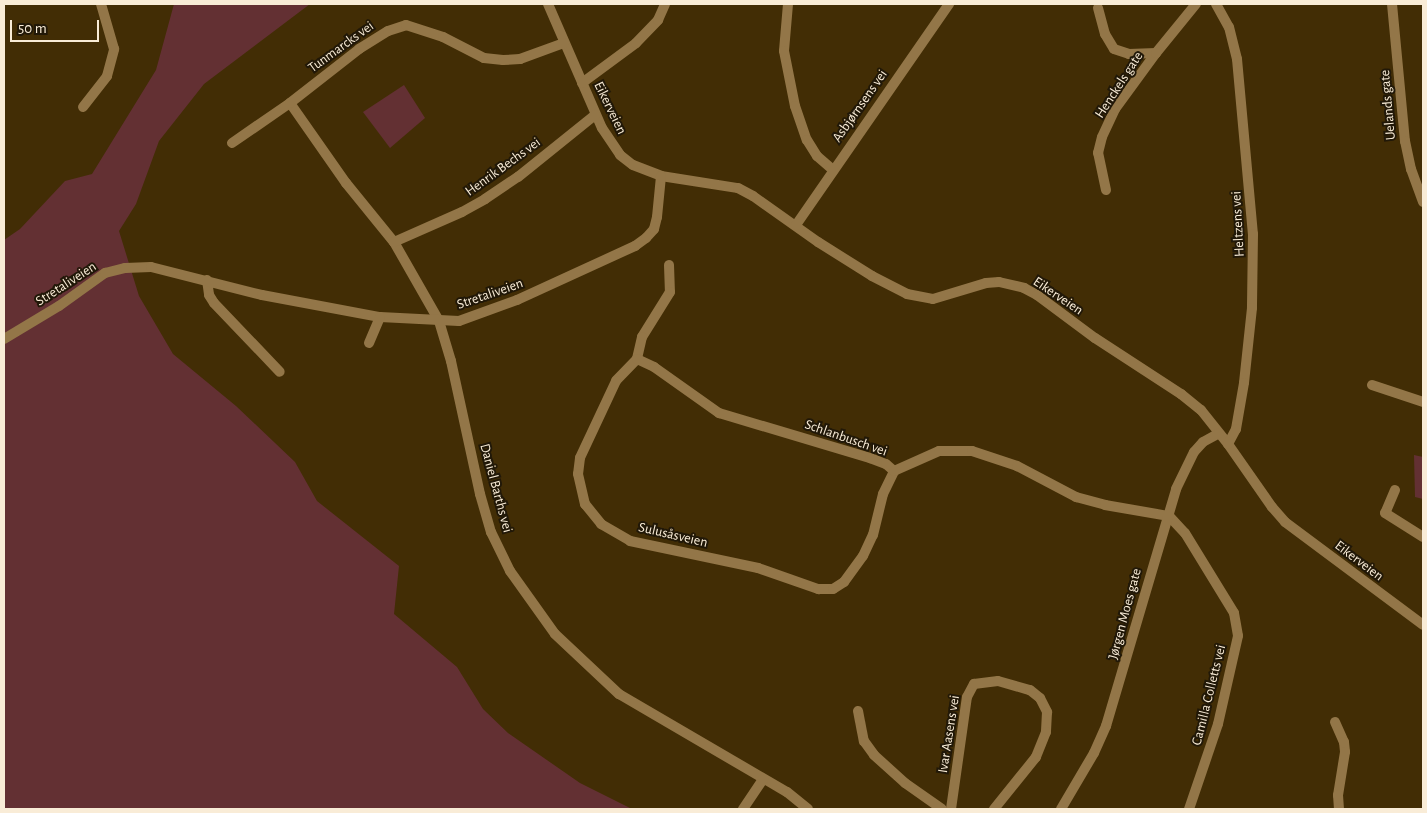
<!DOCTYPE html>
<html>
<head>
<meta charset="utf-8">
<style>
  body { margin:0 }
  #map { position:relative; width:1427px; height:813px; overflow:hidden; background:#422d05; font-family:"Alegreya Sans",sans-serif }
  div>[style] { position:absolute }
  .green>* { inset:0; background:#633033 }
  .street>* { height:10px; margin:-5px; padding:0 5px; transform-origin:5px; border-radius:5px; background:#937648 }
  span { translate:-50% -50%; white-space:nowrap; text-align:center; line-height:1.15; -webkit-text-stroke:4px #211808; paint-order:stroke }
  .street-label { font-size:14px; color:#f9ecd7 }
  .frame { position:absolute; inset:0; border:5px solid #f9ecd7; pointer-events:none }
  .scale { position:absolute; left:10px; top:20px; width:89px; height:22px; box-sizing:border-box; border:2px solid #f9ecd7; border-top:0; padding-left:6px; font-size:15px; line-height:18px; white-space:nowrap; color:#f9ecd7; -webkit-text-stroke:4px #211808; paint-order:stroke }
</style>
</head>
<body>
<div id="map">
  <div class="green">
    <i style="clip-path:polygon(174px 4px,310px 4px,204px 84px,159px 141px,136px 204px,119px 231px,139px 296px,173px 354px,236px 406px,295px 462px,317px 501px,399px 566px,394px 614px,457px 667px,483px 709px,508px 733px,580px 783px,632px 809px,4px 809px,4px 240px,20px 229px,65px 181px,92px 174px,156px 70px)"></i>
    <i style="clip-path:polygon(404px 85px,425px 118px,390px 148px,363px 112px)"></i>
    <i style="clip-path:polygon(1414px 455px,1423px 457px,1423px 499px,1415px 497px)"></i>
  </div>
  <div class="street">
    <i style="left:548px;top:4px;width:135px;rotate:66.5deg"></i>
    <i style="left:602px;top:128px;width:32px;rotate:56deg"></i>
    <i style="left:620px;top:155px;width:16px;rotate:38deg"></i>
    <i style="left:633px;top:165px;width:30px;rotate:21deg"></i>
    <i style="left:661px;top:176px;width:78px;rotate:8.9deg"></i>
    <i style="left:738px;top:188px;width:17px;rotate:28deg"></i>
    <i style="left:753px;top:196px;width:80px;rotate:35.3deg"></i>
    <i style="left:818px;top:242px;width:64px;rotate:32.2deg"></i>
    <i style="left:872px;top:276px;width:39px;rotate:27deg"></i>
    <i style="left:907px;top:294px;width:26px;rotate:11deg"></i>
    <i style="left:933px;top:299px;width:55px;rotate:-16.8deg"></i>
    <i style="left:986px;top:283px;width:13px;rotate:-4deg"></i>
    <i style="left:999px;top:282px;width:26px;rotate:13deg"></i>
    <i style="left:1024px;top:288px;width:15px;rotate:28deg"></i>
    <i style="left:1037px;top:295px;width:72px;rotate:36.6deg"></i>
    <i style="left:1095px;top:338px;width:103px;rotate:33.1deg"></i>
    <i style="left:1181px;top:394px;width:26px;rotate:39deg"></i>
    <i style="left:1201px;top:410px;width:43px;rotate:51.5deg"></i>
    <i style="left:1228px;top:444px;width:77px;rotate:55.1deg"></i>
    <i style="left:1272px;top:507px;width:20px;rotate:49deg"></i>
    <i style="left:1285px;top:522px;width:172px;rotate:36.7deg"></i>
    <i style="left:788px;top:4px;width:47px;rotate:94.9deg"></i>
    <i style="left:784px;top:51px;width:56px;rotate:78.7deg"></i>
    <i style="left:795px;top:106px;width:36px;rotate:71deg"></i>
    <i style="left:807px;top:140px;width:19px;rotate:58deg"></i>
    <i style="left:817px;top:156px;width:21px;rotate:41deg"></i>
    <i style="left:1216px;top:4px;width:26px;rotate:61deg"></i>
    <i style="left:1229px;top:27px;width:33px;rotate:76deg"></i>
    <i style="left:1237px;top:59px;width:176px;rotate:84.8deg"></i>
    <i style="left:1253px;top:234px;width:74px;rotate:90.8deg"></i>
    <i style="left:1252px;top:308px;width:75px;rotate:96.1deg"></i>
    <i style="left:1244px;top:383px;width:47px;rotate:99.9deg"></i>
    <i style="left:1236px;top:429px;width:17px;rotate:118deg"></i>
    <i style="left:1392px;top:4px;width:138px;rotate:84.6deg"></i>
    <i style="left:1405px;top:141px;width:29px;rotate:78deg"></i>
    <i style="left:1411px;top:169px;width:35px;rotate:70deg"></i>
    <i style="left:1098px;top:8px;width:27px;rotate:75deg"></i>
    <i style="left:1105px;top:34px;width:17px;rotate:59deg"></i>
    <i style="left:1114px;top:49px;width:16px;rotate:18deg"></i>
    <i style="left:1129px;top:54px;width:27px;rotate:-2deg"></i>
    <i style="left:582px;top:83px;width:67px;rotate:-36.5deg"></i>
    <i style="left:636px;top:43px;width:32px;rotate:-46deg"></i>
    <i style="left:658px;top:20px;width:17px;rotate:-66deg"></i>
    <i style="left:290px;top:103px;width:98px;rotate:55deg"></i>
    <i style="left:346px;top:183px;width:76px;rotate:50.9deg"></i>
    <i style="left:394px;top:242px;width:91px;rotate:60.3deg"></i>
    <i style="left:439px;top:321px;width:42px;rotate:73.3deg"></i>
    <i style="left:451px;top:361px;width:136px;rotate:77.7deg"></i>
    <i style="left:480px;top:494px;width:40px;rotate:74deg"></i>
    <i style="left:491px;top:532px;width:43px;rotate:64deg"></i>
    <i style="left:510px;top:571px;width:77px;rotate:54.5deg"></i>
    <i style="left:555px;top:634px;width:88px;rotate:43.2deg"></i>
    <i style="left:619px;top:694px;width:194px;rotate:30.3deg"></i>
    <i style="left:787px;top:792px;width:27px;rotate:39deg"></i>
    <i style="left:83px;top:107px;width:39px;rotate:-52deg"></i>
    <i style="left:107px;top:76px;width:28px;rotate:-75deg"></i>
    <i style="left:114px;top:49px;width:47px;rotate:-106.1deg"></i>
    <i style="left:232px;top:143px;width:70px;rotate:-34.6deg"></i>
    <i style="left:290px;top:103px;width:88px;rotate:-38deg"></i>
    <i style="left:359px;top:49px;width:34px;rotate:-32deg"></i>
    <i style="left:388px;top:31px;width:19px;rotate:-18deg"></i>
    <i style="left:406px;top:25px;width:39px;rotate:18deg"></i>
    <i style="left:443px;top:37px;width:46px;rotate:27.1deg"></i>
    <i style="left:484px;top:58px;width:19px;rotate:6deg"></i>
    <i style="left:503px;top:60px;width:17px;rotate:-3deg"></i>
    <i style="left:520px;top:59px;width:47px;rotate:-20deg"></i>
    <i style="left:1106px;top:190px;width:38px;rotate:-102deg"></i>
    <i style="left:1098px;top:153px;width:16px;rotate:-76deg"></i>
    <i style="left:1102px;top:137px;width:31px;rotate:-65deg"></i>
    <i style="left:1115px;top:109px;width:69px;rotate:-53.8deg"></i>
    <i style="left:1156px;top:53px;width:63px;rotate:-50.8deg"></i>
    <i style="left:796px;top:225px;width:269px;rotate:-55.3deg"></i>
    <i style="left:394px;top:242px;width:74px;rotate:-23.8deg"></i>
    <i style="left:462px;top:212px;width:26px;rotate:-29deg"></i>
    <i style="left:485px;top:199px;width:40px;rotate:-34deg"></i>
    <i style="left:518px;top:177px;width:99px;rotate:-38.8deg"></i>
    <i style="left:669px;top:265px;width:27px;rotate:88deg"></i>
    <i style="left:670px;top:292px;width:53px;rotate:121.9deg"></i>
    <i style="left:642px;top:337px;width:23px;rotate:103deg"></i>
    <i style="left:637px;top:359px;width:30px;rotate:134deg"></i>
    <i style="left:616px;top:381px;width:85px;rotate:115.1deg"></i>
    <i style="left:580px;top:458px;width:16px;rotate:97deg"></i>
    <i style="left:578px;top:474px;width:31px;rotate:77deg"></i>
    <i style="left:585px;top:504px;width:26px;rotate:51deg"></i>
    <i style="left:601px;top:524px;width:34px;rotate:30deg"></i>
    <i style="left:630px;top:541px;width:131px;rotate:11.9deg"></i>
    <i style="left:758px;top:568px;width:64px;rotate:19.3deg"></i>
    <i style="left:818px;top:589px;width:15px"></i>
    <i style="left:833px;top:589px;width:13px;rotate:-32deg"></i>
    <i style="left:844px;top:582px;width:32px;rotate:-54deg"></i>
    <i style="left:863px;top:556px;width:23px;rotate:-65deg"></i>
    <i style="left:873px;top:535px;width:42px;rotate:-76.3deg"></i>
    <i style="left:883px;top:494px;width:25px;rotate:-64deg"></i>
    <i style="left:207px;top:280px;width:15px;rotate:82deg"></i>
    <i style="left:209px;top:295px;width:9px;rotate:58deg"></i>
    <i style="left:214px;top:303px;width:95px;rotate:46.3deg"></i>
    <i style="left:4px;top:339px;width:64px;rotate:-31deg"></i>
    <i style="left:59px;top:306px;width:57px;rotate:-35.7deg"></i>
    <i style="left:105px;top:273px;width:21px;rotate:-14deg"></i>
    <i style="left:125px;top:268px;width:26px;rotate:-2deg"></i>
    <i style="left:151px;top:267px;width:114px;rotate:14.2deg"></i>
    <i style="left:262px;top:295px;width:120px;rotate:10.6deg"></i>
    <i style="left:380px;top:317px;width:79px;rotate:2.9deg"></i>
    <i style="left:459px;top:321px;width:62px;rotate:-19.9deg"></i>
    <i style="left:517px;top:300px;width:130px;rotate:-24.6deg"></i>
    <i style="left:635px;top:246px;width:14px;rotate:-36deg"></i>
    <i style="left:646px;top:238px;width:12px;rotate:-48deg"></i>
    <i style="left:654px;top:229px;width:12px;rotate:-76deg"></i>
    <i style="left:657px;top:217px;width:41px;rotate:-84.4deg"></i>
    <i style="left:369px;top:343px;width:28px;rotate:-67deg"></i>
    <i style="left:637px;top:359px;width:19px;rotate:25deg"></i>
    <i style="left:654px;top:367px;width:80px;rotate:35.3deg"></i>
    <i style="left:719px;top:413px;width:158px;rotate:16.6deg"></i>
    <i style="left:870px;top:458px;width:17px;rotate:21deg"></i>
    <i style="left:886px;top:464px;width:11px;rotate:41deg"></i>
    <i style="left:1372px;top:385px;width:54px;rotate:18.4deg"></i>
    <i style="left:894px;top:471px;width:49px;rotate:-24deg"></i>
    <i style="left:939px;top:451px;width:33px"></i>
    <i style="left:972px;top:451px;width:47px;rotate:18.4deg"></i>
    <i style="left:1017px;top:466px;width:67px;rotate:27.7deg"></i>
    <i style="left:1076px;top:497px;width:30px;rotate:15deg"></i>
    <i style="left:1105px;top:505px;width:65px;rotate:9.8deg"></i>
    <i style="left:1169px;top:516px;width:23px;rotate:47deg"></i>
    <i style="left:1185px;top:533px;width:94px;rotate:58.5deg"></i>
    <i style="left:1234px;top:613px;width:23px;rotate:80deg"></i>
    <i style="left:1238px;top:636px;width:90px;rotate:102.8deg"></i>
    <i style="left:1218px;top:724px;width:90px;rotate:108.8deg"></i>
    <i style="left:1395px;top:490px;width:25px;rotate:113deg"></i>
    <i style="left:1385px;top:513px;width:45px;rotate:32.3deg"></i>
    <i style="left:858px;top:711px;width:31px;rotate:79deg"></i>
    <i style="left:864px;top:741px;width:17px;rotate:54deg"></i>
    <i style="left:874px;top:755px;width:42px;rotate:42.1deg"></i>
    <i style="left:905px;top:783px;width:45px;rotate:35.1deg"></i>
    <i style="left:1335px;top:722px;width:22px;rotate:66deg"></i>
    <i style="left:1344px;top:742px;width:10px;rotate:84deg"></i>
    <i style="left:1345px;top:752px;width:44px;rotate:99.2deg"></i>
    <i style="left:1338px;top:795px;width:14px;rotate:86deg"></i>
    <i style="left:743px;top:809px;width:36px;rotate:-56deg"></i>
    <i style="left:951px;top:809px;width:113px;rotate:-81.9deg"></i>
    <i style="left:967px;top:697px;width:15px;rotate:-62deg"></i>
    <i style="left:974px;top:684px;width:24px;rotate:-7deg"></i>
    <i style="left:998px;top:681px;width:33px;rotate:16deg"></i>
    <i style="left:1030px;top:690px;width:13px;rotate:39deg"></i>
    <i style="left:1040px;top:698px;width:16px;rotate:63deg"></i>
    <i style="left:1047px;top:712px;width:20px;rotate:93deg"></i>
    <i style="left:1046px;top:732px;width:27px;rotate:112deg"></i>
    <i style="left:1036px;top:757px;width:67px;rotate:128.9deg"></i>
    <i style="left:1061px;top:809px;width:65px;rotate:-59.5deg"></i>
    <i style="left:1094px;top:753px;width:30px;rotate:-66deg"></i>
    <i style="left:1106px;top:726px;width:247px;rotate:-73.5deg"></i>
    <i style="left:1176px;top:489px;width:41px;rotate:-64.1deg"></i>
    <i style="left:1194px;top:452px;width:13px;rotate:-48deg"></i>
    <i style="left:1203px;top:442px;width:18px;rotate:-29deg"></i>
  </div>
  <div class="street-label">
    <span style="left:341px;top:47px;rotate:-36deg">Tunmarcks vei</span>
    <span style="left:1119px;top:85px;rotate:-57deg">Henckels gate</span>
    <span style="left:1388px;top:105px;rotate:-95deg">Uelands gate</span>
    <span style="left:860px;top:106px;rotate:-55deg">Asbjørnsens vei</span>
    <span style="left:610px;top:108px;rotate:64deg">Eikerveien</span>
    <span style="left:503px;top:167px;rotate:-36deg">Henrik Bechs vei</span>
    <span style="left:1238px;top:224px;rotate:-93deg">Heltzens vei</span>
    <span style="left:66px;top:284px;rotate:-33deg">Stretaliveien</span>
    <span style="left:490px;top:294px;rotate:-19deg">Stretaliveien</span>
    <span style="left:1058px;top:296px;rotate:34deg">Eikerveien</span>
    <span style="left:846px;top:438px;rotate:19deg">Schlanbusch vei</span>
    <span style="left:496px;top:488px;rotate:75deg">Daniel Barths vei</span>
    <span style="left:673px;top:535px;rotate:13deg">Sulusåsveien</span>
    <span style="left:1359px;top:561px;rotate:37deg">Eikerveien</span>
    <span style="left:1125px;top:614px;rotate:-75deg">Jørgen Moes gate</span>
    <span style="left:1209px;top:695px;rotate:-76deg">Camilla Colletts vei</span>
    <span style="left:949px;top:734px;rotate:-81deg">Ivar Aasens vei</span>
  </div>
  <div class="frame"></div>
  <div class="scale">50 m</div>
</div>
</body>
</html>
